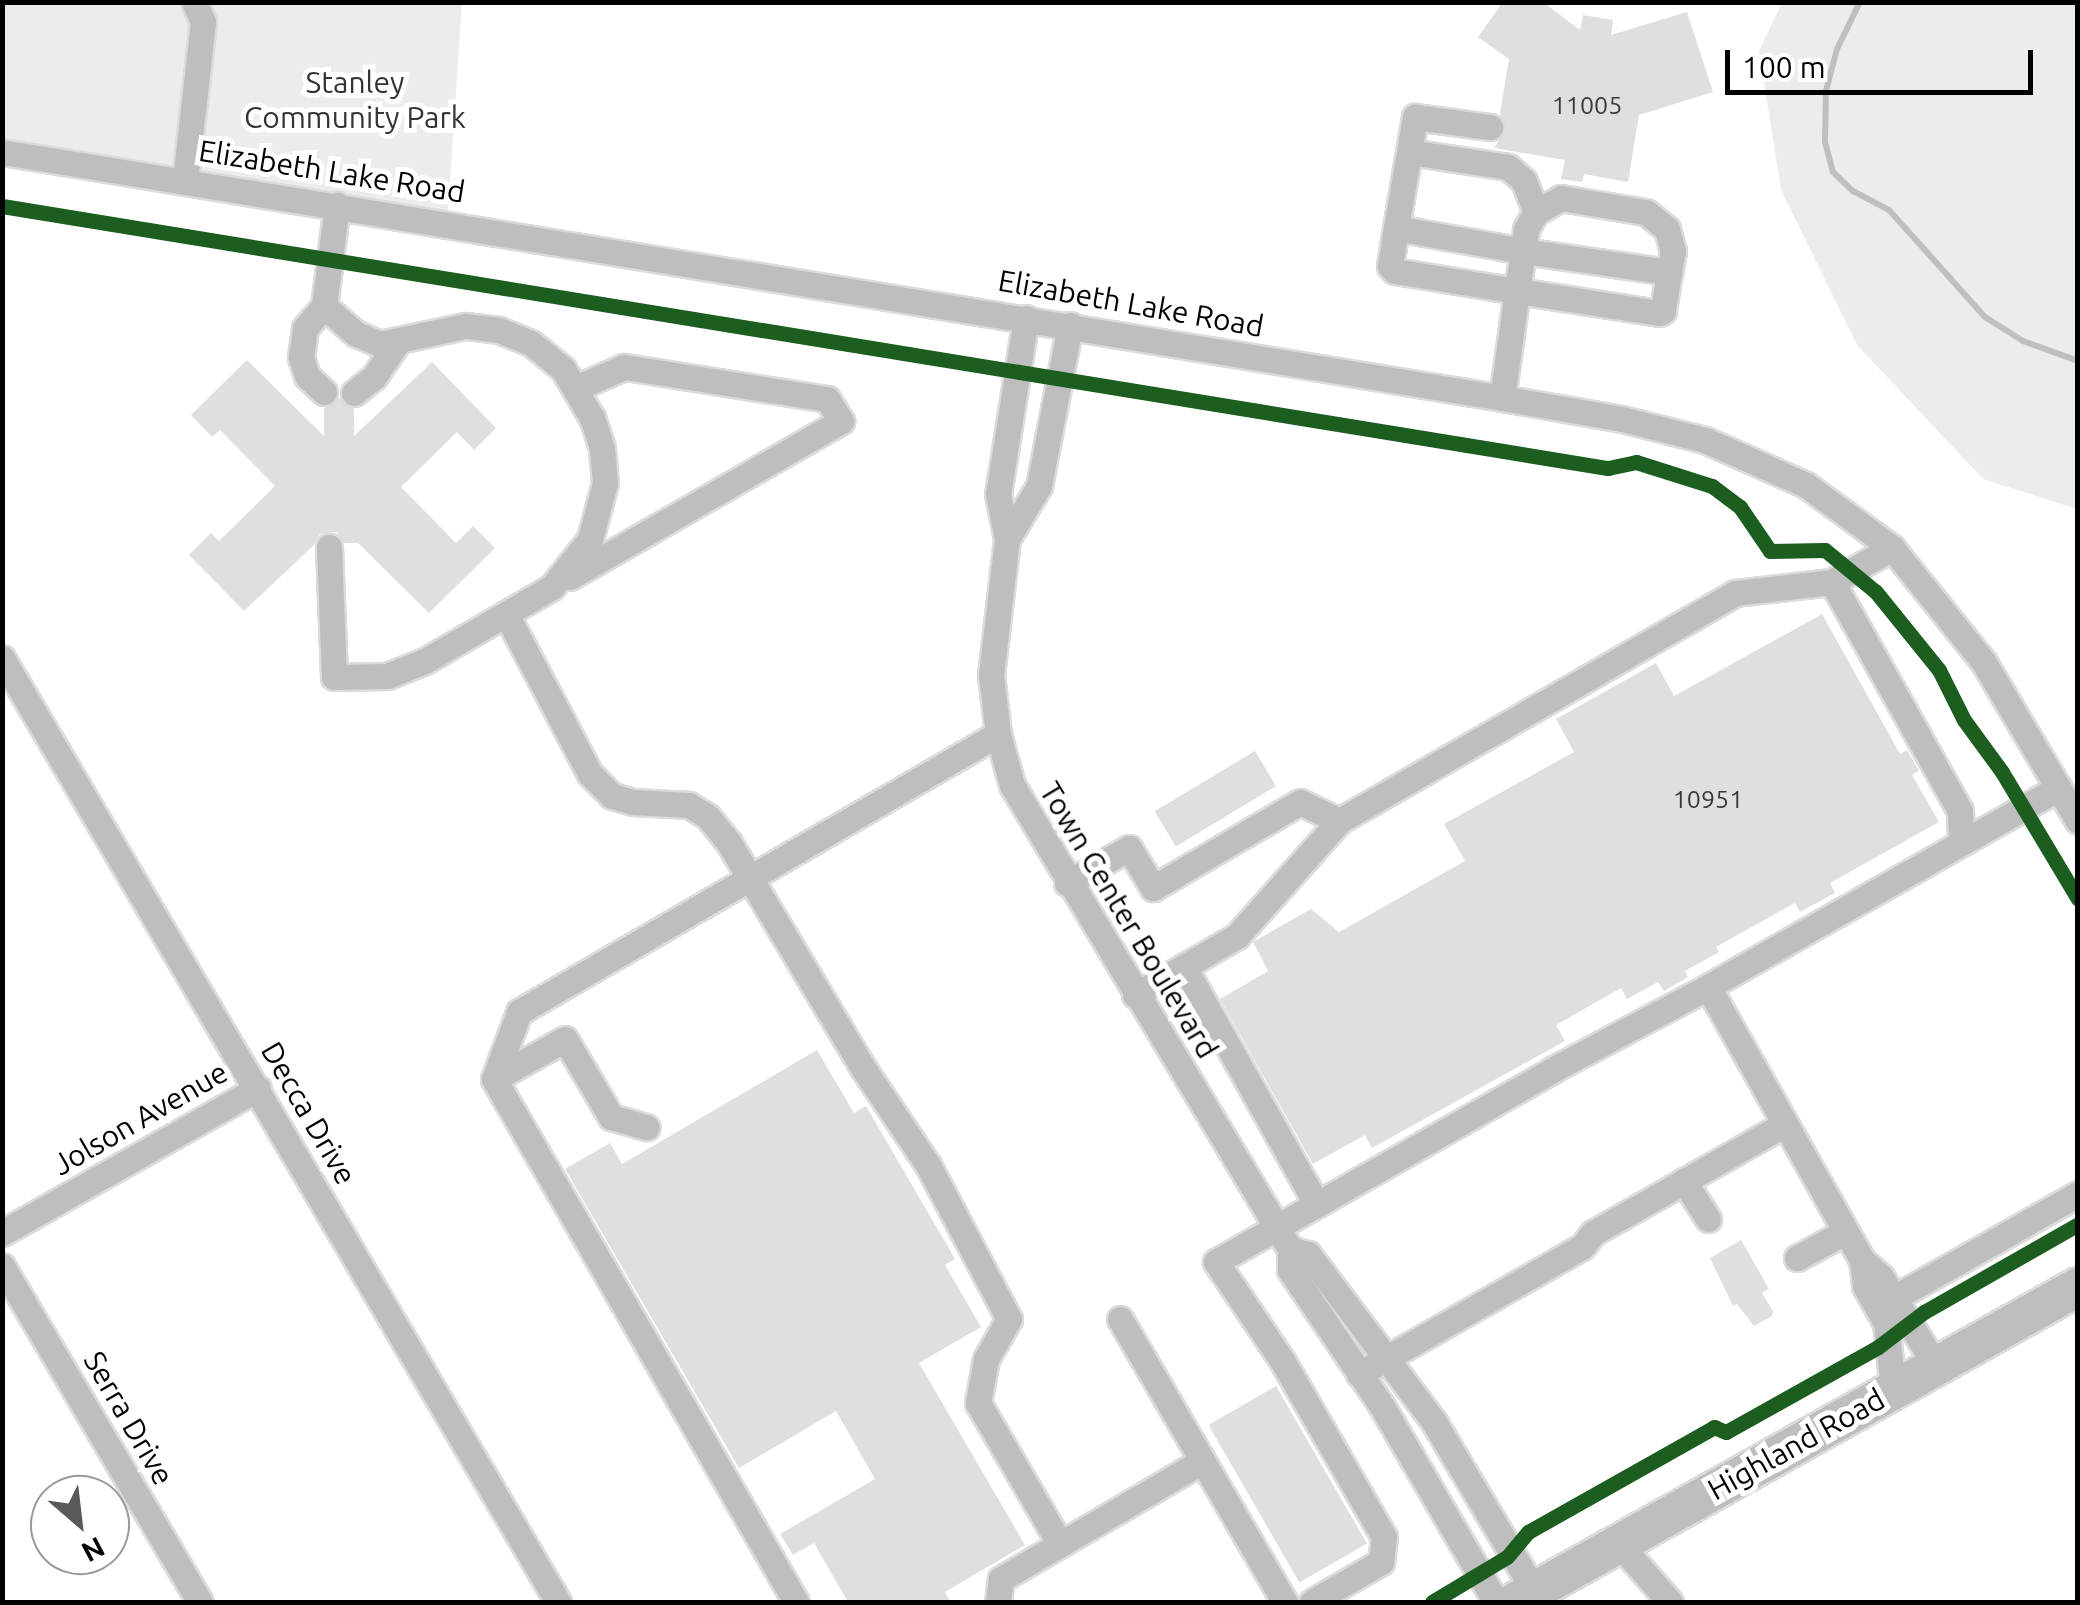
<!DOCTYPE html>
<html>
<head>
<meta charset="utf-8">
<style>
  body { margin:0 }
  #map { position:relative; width:2080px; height:1605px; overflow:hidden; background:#fff; font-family:Ubuntu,sans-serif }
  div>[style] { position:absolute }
  .green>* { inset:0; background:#ececec }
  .stream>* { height:6px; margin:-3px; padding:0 3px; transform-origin:3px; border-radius:3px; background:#bfbfbf }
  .building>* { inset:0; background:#dfdfdf; transform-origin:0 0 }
  .roads { filter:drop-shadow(2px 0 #dbdbdb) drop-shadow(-2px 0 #dbdbdb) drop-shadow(0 2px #dbdbdb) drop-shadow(0 -2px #dbdbdb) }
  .minor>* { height:25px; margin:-12.5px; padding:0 12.5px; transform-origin:12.5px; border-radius:12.5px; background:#bebebe }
  .highway>* { height:38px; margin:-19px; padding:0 19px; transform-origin:19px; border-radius:19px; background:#bebebe }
  .cycleway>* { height:15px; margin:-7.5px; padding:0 7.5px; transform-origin:7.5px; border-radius:7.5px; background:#1b5e20 }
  span { translate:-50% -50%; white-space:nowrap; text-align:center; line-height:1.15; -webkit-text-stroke:10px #fff; paint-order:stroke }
  .number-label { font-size:25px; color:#383838 }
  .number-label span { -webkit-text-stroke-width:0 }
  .park-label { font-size:30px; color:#333 }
  .street-label { font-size:30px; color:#000 }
  .frame { position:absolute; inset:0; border:5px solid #000; pointer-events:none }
  .north { position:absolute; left:30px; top:1475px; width:100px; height:100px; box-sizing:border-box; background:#fff; border:2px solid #999; border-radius:50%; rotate:152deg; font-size:28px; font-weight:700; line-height:40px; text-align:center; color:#000 }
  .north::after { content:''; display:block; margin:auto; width:35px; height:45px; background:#595959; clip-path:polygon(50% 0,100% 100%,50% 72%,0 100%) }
  .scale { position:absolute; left:1725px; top:50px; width:308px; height:45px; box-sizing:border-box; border:5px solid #000; border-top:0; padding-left:12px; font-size:30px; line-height:35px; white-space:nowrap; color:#000; -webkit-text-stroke:8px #fff; paint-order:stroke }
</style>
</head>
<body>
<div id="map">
  <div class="green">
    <i style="clip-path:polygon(2px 3px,462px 3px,448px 211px,3px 142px)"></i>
    <i style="clip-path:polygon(1782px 3px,2077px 3px,2077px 509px,1983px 479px,1857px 345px,1781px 190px,1759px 51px)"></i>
  </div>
  <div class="stream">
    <i style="left:1860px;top:2px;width:52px;rotate:116.1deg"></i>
    <i style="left:1837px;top:49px;width:43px;rotate:104.7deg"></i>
    <i style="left:1826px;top:91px;width:51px;rotate:91.1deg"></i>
    <i style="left:1825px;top:142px;width:31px;rotate:75deg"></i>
    <i style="left:1833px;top:172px;width:28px;rotate:44deg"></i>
    <i style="left:1853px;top:191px;width:41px;rotate:27.8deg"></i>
    <i style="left:1889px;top:210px;width:144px;rotate:48.1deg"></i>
    <i style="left:1985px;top:317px;width:45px;rotate:32.3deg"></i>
    <i style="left:2023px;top:341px;width:59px;rotate:20deg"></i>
  </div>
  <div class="building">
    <i style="clip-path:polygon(1503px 2px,1543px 2px,1580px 30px,1583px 15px,1613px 20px,1611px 35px,1687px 12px,1713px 92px,1639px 115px,1628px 182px,1584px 174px,1582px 182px,1561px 179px,1565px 160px,1494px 148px,1506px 130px,1500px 114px,1509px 59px,1478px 37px)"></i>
    <i style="clip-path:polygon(247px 360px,324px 436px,324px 408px,339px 398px,354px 409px,354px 436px,432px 362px,496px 428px,474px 450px,457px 432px,401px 487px,456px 543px,473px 526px,495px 548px,429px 613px,358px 543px,344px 543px,336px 532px,320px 534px,313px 546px,244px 611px,189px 555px,211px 533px,219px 541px,275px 486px,220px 430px,212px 437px,191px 415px)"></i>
    <i style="clip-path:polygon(1822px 614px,1900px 754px,1907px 750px,1919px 771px,1912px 775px,1939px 822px,1830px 883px,1835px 893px,1800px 912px,1795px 903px,1716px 947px,1719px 952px,1685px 971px,1688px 977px,1664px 991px,1658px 982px,1627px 999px,1621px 988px,1556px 1025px,1565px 1041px,1372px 1148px,1365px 1135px,1313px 1164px,1220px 999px,1268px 971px,1253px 942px,1311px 909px,1339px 932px,1465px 861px,1444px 824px,1574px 752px,1556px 719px,1656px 663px,1674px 696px)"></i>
    <i style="left:1255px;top:751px;width:41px;height:117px;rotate:59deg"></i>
    <i style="clip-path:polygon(817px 1050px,854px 1113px,866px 1106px,955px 1259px,945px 1265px,981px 1327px,919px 1363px,1025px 1545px,945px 1592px,950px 1602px,848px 1602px,814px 1543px,793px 1555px,780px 1534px,875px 1479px,836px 1411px,739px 1468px,565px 1169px,610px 1143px,622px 1164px)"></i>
    <i style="clip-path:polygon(1741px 1240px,1769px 1289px,1762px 1293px,1773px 1311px,1772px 1316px,1754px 1326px,1737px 1304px,1733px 1306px,1710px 1258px)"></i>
    <i style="left:1276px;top:1386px;width:182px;height:78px;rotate:60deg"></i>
  </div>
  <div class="roads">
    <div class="minor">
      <i style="left:2px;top:152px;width:1520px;rotate:9.31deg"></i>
      <i style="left:1502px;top:398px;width:122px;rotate:9.9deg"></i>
      <i style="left:1622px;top:419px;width:86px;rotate:14.2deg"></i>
      <i style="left:1705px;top:440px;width:111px;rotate:24deg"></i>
      <i style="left:1806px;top:485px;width:107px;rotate:36.2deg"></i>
      <i style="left:1892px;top:548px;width:145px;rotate:51.2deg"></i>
      <i style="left:1983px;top:661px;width:186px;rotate:59.3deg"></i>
      <i style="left:1409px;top:152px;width:100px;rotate:8.6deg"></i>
      <i style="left:1508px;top:167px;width:21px;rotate:41deg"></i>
      <i style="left:1524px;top:181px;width:33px;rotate:69deg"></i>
      <i style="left:185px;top:180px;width:159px;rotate:-83.5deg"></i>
      <i style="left:203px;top:22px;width:22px;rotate:-114deg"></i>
      <i style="left:1396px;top:228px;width:113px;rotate:-80.3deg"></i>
      <i style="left:1415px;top:117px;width:76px;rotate:7.6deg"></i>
      <i style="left:1026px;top:318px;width:178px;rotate:99deg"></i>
      <i style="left:998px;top:494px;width:46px;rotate:78.7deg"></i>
      <i style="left:1007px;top:539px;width:137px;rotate:96.7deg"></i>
      <i style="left:991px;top:675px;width:59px;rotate:83.2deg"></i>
      <i style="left:998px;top:734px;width:53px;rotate:74.6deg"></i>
      <i style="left:1012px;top:785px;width:541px;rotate:59.07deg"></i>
      <i style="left:1290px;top:1249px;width:21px;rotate:90deg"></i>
      <i style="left:1290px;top:1270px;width:166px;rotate:56deg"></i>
      <i style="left:1383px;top:1408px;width:225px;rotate:59.8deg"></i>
      <i style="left:324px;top:392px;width:23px;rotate:-137deg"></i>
      <i style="left:307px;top:376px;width:20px;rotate:-108deg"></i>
      <i style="left:301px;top:357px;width:29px;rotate:-82deg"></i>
      <i style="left:305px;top:328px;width:29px;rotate:-49deg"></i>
      <i style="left:354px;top:393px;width:26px;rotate:-39deg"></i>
      <i style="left:374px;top:377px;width:41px;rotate:-55.9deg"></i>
      <i style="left:1502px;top:398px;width:108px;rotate:-82deg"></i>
      <i style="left:1517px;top:291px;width:40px;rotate:-81.5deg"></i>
      <i style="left:1523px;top:251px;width:22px;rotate:-82deg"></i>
      <i style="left:1526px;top:229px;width:20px;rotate:-60deg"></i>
      <i style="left:1536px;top:212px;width:29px;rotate:-29deg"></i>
      <i style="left:1561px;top:198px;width:86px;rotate:9.4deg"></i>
      <i style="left:1646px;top:212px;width:27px;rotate:39deg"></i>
      <i style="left:1667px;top:229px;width:23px;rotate:75deg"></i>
      <i style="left:1673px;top:251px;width:21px;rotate:101deg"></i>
      <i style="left:1669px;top:272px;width:39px;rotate:99deg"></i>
      <i style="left:1663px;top:311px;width:4px;rotate:153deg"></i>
      <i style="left:1659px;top:313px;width:144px;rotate:-171.2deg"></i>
      <i style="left:1517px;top:291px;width:124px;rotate:-170.7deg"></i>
      <i style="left:1395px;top:271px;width:7px;rotate:-135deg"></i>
      <i style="left:1390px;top:266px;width:38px;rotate:-81deg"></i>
      <i style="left:1396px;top:228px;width:129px;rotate:10.3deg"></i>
      <i style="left:1523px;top:251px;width:148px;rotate:8.2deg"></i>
      <i style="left:1007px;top:539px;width:62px;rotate:-58.9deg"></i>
      <i style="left:1039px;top:486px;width:164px;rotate:-79.1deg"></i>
      <i style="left:329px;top:547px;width:130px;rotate:87.8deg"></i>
      <i style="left:334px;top:677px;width:53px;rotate:-1.1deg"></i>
      <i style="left:387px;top:676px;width:41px;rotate:-21.5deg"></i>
      <i style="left:425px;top:661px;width:147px;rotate:-30.2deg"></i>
      <i style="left:552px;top:587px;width:61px;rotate:-51.6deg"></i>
      <i style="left:590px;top:539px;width:58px;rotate:-75deg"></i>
      <i style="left:605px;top:483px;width:35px;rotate:-95deg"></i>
      <i style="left:602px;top:448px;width:32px;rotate:-108deg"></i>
      <i style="left:592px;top:418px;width:57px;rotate:-120.6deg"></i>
      <i style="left:563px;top:369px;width:41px;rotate:-140.9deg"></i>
      <i style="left:531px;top:343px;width:35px;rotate:-158deg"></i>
      <i style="left:499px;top:330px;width:34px;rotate:-173deg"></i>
      <i style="left:465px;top:326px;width:87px;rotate:168deg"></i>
      <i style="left:380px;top:344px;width:26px;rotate:-157deg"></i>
      <i style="left:356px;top:334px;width:43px;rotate:-138.8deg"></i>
      <i style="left:324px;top:306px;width:102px;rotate:-82.7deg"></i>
      <i style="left:1892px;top:548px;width:69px;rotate:150.5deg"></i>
      <i style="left:1832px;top:582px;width:262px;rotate:60.8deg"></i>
      <i style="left:1960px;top:811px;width:31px;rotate:88deg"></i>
      <i style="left:570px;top:577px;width:313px;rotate:-29.9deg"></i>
      <i style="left:841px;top:421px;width:26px;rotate:-122deg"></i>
      <i style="left:827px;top:399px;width:206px;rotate:-171deg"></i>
      <i style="left:624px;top:367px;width:52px;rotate:156.4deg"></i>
      <i style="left:506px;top:614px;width:181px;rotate:62.3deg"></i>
      <i style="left:590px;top:774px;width:31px;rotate:45deg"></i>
      <i style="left:612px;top:796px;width:22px;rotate:16deg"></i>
      <i style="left:633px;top:802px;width:56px;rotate:3.1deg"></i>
      <i style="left:689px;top:805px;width:22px;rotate:32deg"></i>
      <i style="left:708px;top:817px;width:33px;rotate:51deg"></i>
      <i style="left:729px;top:843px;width:262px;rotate:59.2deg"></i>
      <i style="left:863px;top:1068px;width:117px;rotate:56.2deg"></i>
      <i style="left:928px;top:1165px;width:174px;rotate:62.3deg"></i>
      <i style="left:1009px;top:1319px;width:46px;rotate:119.9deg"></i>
      <i style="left:986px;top:1359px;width:45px;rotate:100.3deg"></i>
      <i style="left:978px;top:1403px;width:163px;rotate:59.8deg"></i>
      <i style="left:2px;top:658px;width:1096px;rotate:59.5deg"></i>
      <i style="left:1067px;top:883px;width:71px;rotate:-29.4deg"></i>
      <i style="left:1129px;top:848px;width:47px;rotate:59deg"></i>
      <i style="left:1153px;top:888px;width:170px;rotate:-30.3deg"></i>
      <i style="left:1300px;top:802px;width:43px;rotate:26deg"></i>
      <i style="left:1184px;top:967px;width:270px;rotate:60.8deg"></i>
      <i style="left:1135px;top:995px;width:118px;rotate:-30deg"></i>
      <i style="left:1237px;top:936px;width:154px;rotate:-48.4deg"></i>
      <i style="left:1339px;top:821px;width:457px;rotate:-29.9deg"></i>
      <i style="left:1735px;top:593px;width:98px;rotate:-6.5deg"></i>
      <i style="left:494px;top:1079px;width:81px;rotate:-29.4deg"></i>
      <i style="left:565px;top:1039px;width:91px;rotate:59.5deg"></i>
      <i style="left:611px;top:1117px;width:37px;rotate:16deg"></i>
      <i style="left:1684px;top:1181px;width:45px;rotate:57.7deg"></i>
      <i style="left:2px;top:1233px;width:294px;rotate:-29.5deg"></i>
      <i style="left:1290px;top:1249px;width:19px;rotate:16deg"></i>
      <i style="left:1308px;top:1254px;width:210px;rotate:53.1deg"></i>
      <i style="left:1434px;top:1422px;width:198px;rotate:59.3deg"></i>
      <i style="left:1797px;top:1258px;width:55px;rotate:-28.4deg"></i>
      <i style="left:1862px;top:1260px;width:26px;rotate:83deg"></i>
      <i style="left:1865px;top:1286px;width:43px;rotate:60.4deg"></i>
      <i style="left:1886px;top:1323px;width:67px;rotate:84deg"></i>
      <i style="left:2px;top:1266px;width:390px;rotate:59.5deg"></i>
      <i style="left:1894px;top:1298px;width:211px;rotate:-29.5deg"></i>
      <i style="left:1120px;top:1319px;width:328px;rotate:59.8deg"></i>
      <i style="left:1936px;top:1366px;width:105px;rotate:-121.7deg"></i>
      <i style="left:1881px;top:1277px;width:25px;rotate:-138deg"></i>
      <i style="left:1862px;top:1260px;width:313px;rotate:-119.4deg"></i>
      <i style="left:1708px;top:987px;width:403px;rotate:-29.6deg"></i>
      <i style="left:1359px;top:1374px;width:257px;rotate:-29.7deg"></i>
      <i style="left:1582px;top:1247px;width:18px;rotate:-52deg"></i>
      <i style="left:1593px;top:1233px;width:221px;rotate:-29.6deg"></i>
      <i style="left:1619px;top:1544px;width:77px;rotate:48.7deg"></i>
      <i style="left:796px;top:1602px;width:604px;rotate:-120deg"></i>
      <i style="left:494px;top:1079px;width:72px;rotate:-69.5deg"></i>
      <i style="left:519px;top:1012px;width:554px;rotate:-30.13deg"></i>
      <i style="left:998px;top:1602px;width:23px;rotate:-83deg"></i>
      <i style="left:1001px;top:1579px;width:233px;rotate:-30.4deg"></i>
      <i style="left:1312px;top:1602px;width:80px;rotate:-30.1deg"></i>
      <i style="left:1381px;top:1562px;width:25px;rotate:-83deg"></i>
      <i style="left:1384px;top:1537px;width:202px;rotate:-120deg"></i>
      <i style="left:1283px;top:1362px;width:120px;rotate:-123.8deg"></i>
      <i style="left:1216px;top:1262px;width:387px;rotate:-29.7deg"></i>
      <i style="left:1552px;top:1070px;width:177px;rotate:-28deg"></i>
    </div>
    <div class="highway">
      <i style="left:1515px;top:1602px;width:645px;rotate:-29.23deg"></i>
    </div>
  </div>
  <div class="cycleway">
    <i style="left:2px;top:206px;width:1627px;rotate:9.27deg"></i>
    <i style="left:1608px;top:468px;width:29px;rotate:-12deg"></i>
    <i style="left:1636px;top:462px;width:80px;rotate:17.5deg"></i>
    <i style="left:1712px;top:486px;width:35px;rotate:37deg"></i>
    <i style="left:1740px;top:507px;width:53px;rotate:55.7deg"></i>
    <i style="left:1770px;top:551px;width:55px;rotate:-1deg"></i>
    <i style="left:1825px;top:550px;width:66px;rotate:39.5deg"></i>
    <i style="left:1876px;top:592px;width:100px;rotate:51.1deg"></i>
    <i style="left:1939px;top:670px;width:56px;rotate:63.4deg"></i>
    <i style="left:1964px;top:720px;width:64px;rotate:53.8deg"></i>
    <i style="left:2002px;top:772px;width:148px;rotate:59.1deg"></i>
    <i style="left:1432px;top:1602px;width:87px;rotate:-31deg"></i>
    <i style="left:1507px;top:1557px;width:33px;rotate:-50deg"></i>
    <i style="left:1528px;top:1532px;width:214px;rotate:-29.4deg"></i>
    <i style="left:1714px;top:1427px;width:13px;rotate:23deg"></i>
    <i style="left:1726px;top:1432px;width:174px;rotate:-29.2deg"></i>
    <i style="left:1878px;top:1347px;width:58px;rotate:-37.3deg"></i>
    <i style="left:1924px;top:1312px;width:177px;rotate:-29.7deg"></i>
  </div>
  <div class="number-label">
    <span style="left:1587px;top:105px">11005</span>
    <span style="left:1708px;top:799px">10951</span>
  </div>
  <div class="park-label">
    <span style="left:355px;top:99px">Stanley<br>Community Park</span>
  </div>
  <div class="street-label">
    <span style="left:332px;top:171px;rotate:9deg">Elizabeth Lake Road</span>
    <span style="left:1131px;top:303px;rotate:10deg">Elizabeth Lake Road</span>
    <span style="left:1129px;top:920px;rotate:59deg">Town Center Boulevard</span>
    <span style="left:309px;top:1113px;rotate:60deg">Decca Drive</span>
    <span style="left:140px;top:1118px;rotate:-30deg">Jolson Avenue</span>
    <span style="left:129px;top:1418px;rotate:60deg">Serra Drive</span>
    <span style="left:1796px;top:1444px;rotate:-29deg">Highland Road</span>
  </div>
  <div class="frame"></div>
  <div class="north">N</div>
  <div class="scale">100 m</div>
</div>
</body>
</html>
